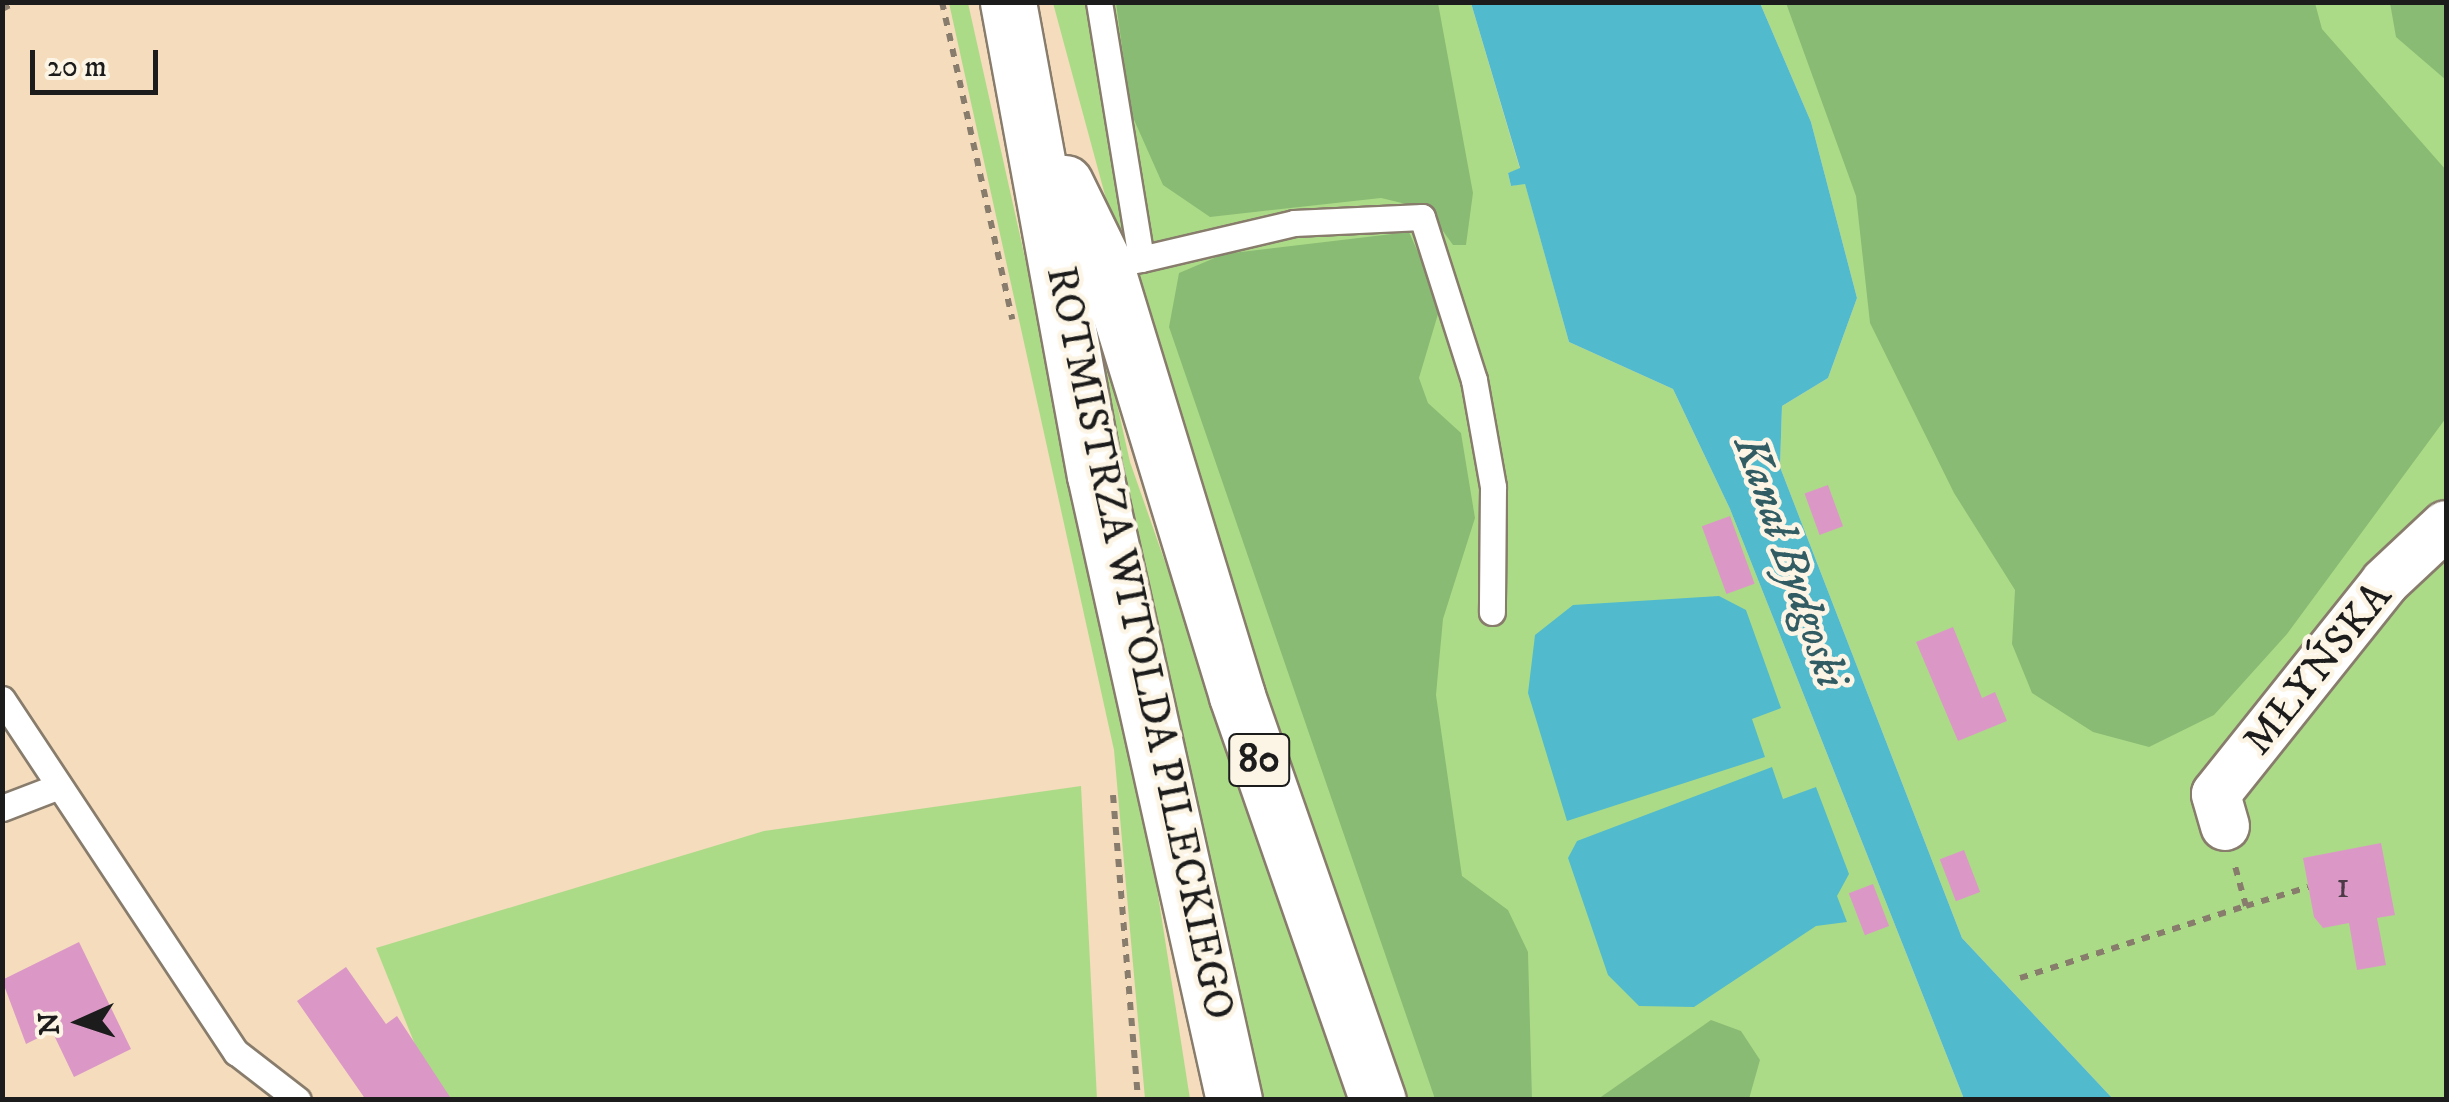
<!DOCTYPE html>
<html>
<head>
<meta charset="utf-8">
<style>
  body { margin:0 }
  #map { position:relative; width:2449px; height:1102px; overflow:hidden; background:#f4dcbd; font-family:"IM FELL DW Pica",serif }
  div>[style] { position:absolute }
  .green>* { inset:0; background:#acdb88 }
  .forest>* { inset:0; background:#89bb74 }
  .water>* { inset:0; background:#51bbcd }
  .building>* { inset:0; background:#db98c6; transform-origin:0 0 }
  .path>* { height:6px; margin-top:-3px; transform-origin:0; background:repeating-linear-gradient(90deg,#887c6c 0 8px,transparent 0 16px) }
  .roads { filter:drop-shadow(2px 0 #887c6c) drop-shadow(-2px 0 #887c6c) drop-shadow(0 2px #887c6c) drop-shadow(0 -2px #887c6c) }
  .service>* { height:25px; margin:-12.5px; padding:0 12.5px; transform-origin:12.5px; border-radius:12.5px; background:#fff }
  .minor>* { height:48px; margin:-24px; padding:0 24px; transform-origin:24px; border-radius:24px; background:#fff }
  .primary>* { height:55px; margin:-27.5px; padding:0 27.5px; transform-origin:27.5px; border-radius:27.5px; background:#fff }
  span { translate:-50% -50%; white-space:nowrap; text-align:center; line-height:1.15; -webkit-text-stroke:9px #fcf5e5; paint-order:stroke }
  .number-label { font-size:38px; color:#4c3b46 }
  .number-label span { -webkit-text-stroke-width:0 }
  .shield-label span { padding:2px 8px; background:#fcf5e5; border:2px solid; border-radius:8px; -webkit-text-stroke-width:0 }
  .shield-label { font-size:40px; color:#1c1c1c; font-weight:700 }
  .street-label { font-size:42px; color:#1c1c1c }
  .water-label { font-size:45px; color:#315c63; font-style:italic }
  .frame { position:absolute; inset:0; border:5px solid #1c1c1c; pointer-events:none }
  .north { position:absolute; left:30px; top:972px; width:100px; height:100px; -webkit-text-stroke:8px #fcf5e5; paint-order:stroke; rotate:267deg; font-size:28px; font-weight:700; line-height:40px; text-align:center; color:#1c1c1c }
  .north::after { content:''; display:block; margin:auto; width:35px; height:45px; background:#1c1c1c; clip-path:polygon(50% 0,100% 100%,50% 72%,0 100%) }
  .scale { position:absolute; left:30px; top:50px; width:128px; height:45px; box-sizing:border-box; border:5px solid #1c1c1c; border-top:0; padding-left:12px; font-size:30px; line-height:35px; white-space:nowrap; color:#1c1c1c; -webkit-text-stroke:8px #fcf5e5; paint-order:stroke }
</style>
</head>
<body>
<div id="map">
  <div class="green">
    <i style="clip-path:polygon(949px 3px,968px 3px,1044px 343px,1145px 812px,1190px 1099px,1145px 1099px,1114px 750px)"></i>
    <i style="clip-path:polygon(1053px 3px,1471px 3px,1520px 169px,1508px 173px,1511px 186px,1525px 183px,1569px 342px,1673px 389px,1730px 509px,1964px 1099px,1404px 1099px,1161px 402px)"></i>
    <i style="clip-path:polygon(1760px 3px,2446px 3px,2446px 1099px,2113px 1099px,1962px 938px,1780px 467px,1782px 406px,1828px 378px,1857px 298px,1811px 122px)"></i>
    <i style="clip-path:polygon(1095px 307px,1130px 462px,1353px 1099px,1258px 1099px,1084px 308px)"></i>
    <i style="clip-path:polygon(1081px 786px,1097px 1099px,437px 1099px,376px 948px,764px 831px)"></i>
  </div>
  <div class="forest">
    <i style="clip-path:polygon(1116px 3px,1438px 3px,1473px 193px,1466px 245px,1453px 245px,1427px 209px,1381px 198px,1210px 217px,1163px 185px,1131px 113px)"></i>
    <i style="clip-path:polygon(1786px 3px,2315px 3px,2322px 29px,2446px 170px,2446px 418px,2287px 634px,2214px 715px,2149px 747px,2093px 732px,2032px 693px,2012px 644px,2015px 590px,1954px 493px,1870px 323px,1856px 196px)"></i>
    <i style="clip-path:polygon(2390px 3px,2446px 3px,2446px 80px,2396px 37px)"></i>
    <i style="clip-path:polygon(1409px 232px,1441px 304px,1419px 378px,1428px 403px,1461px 433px,1475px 518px,1443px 619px,1436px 695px,1462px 876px,1508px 910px,1528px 952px,1532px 1099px,1435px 1099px,1169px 327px,1179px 273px,1224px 254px)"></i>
    <i style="clip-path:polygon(1711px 1020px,1741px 1031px,1760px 1060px,1749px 1099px,1598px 1099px)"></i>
  </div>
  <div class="water">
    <i style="clip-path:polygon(1471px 3px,1760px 3px,1811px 122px,1857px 298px,1828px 378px,1782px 406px,1780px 467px,1962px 938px,2113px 1099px,1964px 1099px,1730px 509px,1673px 389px,1569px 342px,1525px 184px,1511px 186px,1508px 173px,1520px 168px)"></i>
    <i style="clip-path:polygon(1719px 596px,1746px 610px,1781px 708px,1752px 719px,1765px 757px,1567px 821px,1528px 693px,1535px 635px,1573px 605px)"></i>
    <i style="clip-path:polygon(1772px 767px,1783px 799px,1816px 787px,1849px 874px,1837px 896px,1847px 922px,1816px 926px,1694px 1007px,1639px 1006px,1608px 975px,1568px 858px,1577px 841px)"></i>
  </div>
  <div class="building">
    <i style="left:1828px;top:485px;width:44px;height:25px;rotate:70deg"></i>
    <i style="left:1730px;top:516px;width:72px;height:30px;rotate:70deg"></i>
    <i style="clip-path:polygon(1953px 627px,1982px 698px,1995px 692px,2007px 721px,1958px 741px,1916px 642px)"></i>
    <i style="clip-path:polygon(2381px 843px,2395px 915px,2377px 918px,2386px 965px,2357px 970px,2349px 923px,2323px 928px,2314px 917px,2303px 858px)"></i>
    <i style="left:1964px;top:850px;width:45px;height:26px;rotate:69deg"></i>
    <i style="left:1873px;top:884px;width:45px;height:26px;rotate:69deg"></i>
    <i style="clip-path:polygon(79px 942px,131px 1049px,74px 1077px,52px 1031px,26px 1044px,2px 980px)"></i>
    <i style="clip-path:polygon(346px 967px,386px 1024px,397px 1016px,452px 1100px,366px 1100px,297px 1001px)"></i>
  </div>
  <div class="path">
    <i style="left:942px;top:2px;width:325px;rotate:77.5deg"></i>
    <i style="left:2px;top:9px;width:16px;rotate:-27deg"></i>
    <i style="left:1113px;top:795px;width:306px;rotate:85.3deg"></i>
    <i style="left:2246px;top:906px;width:65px;rotate:-17deg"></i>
    <i style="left:2020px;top:978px;width:237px;rotate:-17.7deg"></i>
    <i style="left:2246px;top:906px;width:41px;rotate:-105.4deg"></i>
  </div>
  <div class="roads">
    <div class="service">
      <i style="left:1099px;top:2px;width:260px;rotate:80.7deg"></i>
      <i style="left:1141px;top:259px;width:16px;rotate:169deg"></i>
      <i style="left:1141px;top:259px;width:157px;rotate:-13.2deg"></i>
      <i style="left:1294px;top:223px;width:128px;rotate:-2.7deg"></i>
      <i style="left:1422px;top:217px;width:171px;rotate:72.3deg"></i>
      <i style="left:1474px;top:380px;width:109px;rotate:79.9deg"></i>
      <i style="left:1493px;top:487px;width:125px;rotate:90.5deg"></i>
      <i style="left:2px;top:699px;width:424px;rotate:56.5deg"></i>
      <i style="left:236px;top:1052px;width:78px;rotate:37.7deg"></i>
      <i style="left:2px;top:808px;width:61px;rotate:-21.1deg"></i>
    </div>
    <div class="minor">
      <i style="left:2225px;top:826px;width:33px;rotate:-106deg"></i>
      <i style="left:2216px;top:794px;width:271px;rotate:-51.4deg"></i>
      <i style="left:2385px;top:582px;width:83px;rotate:-43.1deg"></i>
    </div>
    <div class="primary">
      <i style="left:1008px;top:2px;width:481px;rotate:79.6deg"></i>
      <i style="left:1095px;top:475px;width:640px;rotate:77.46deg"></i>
      <i style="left:1065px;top:183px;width:93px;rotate:64deg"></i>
      <i style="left:1106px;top:267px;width:449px;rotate:73deg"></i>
      <i style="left:1237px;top:696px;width:428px;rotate:70.8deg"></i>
    </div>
  </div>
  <div class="number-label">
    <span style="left:2343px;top:887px">1</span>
  </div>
  <div class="shield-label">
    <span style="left:1259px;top:760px">80</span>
  </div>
  <div class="street-label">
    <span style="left:1139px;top:643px;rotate:78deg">ROTMISTRZA WITOLDA PILECKIEGO</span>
    <span style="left:2318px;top:669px;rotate:-51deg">MŁYŃSKA</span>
  </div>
  <div class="water-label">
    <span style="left:1789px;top:562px;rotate:71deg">Kanał Bydgoski</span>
  </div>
  <div class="frame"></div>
  <div class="north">N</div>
  <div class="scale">20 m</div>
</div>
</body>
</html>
